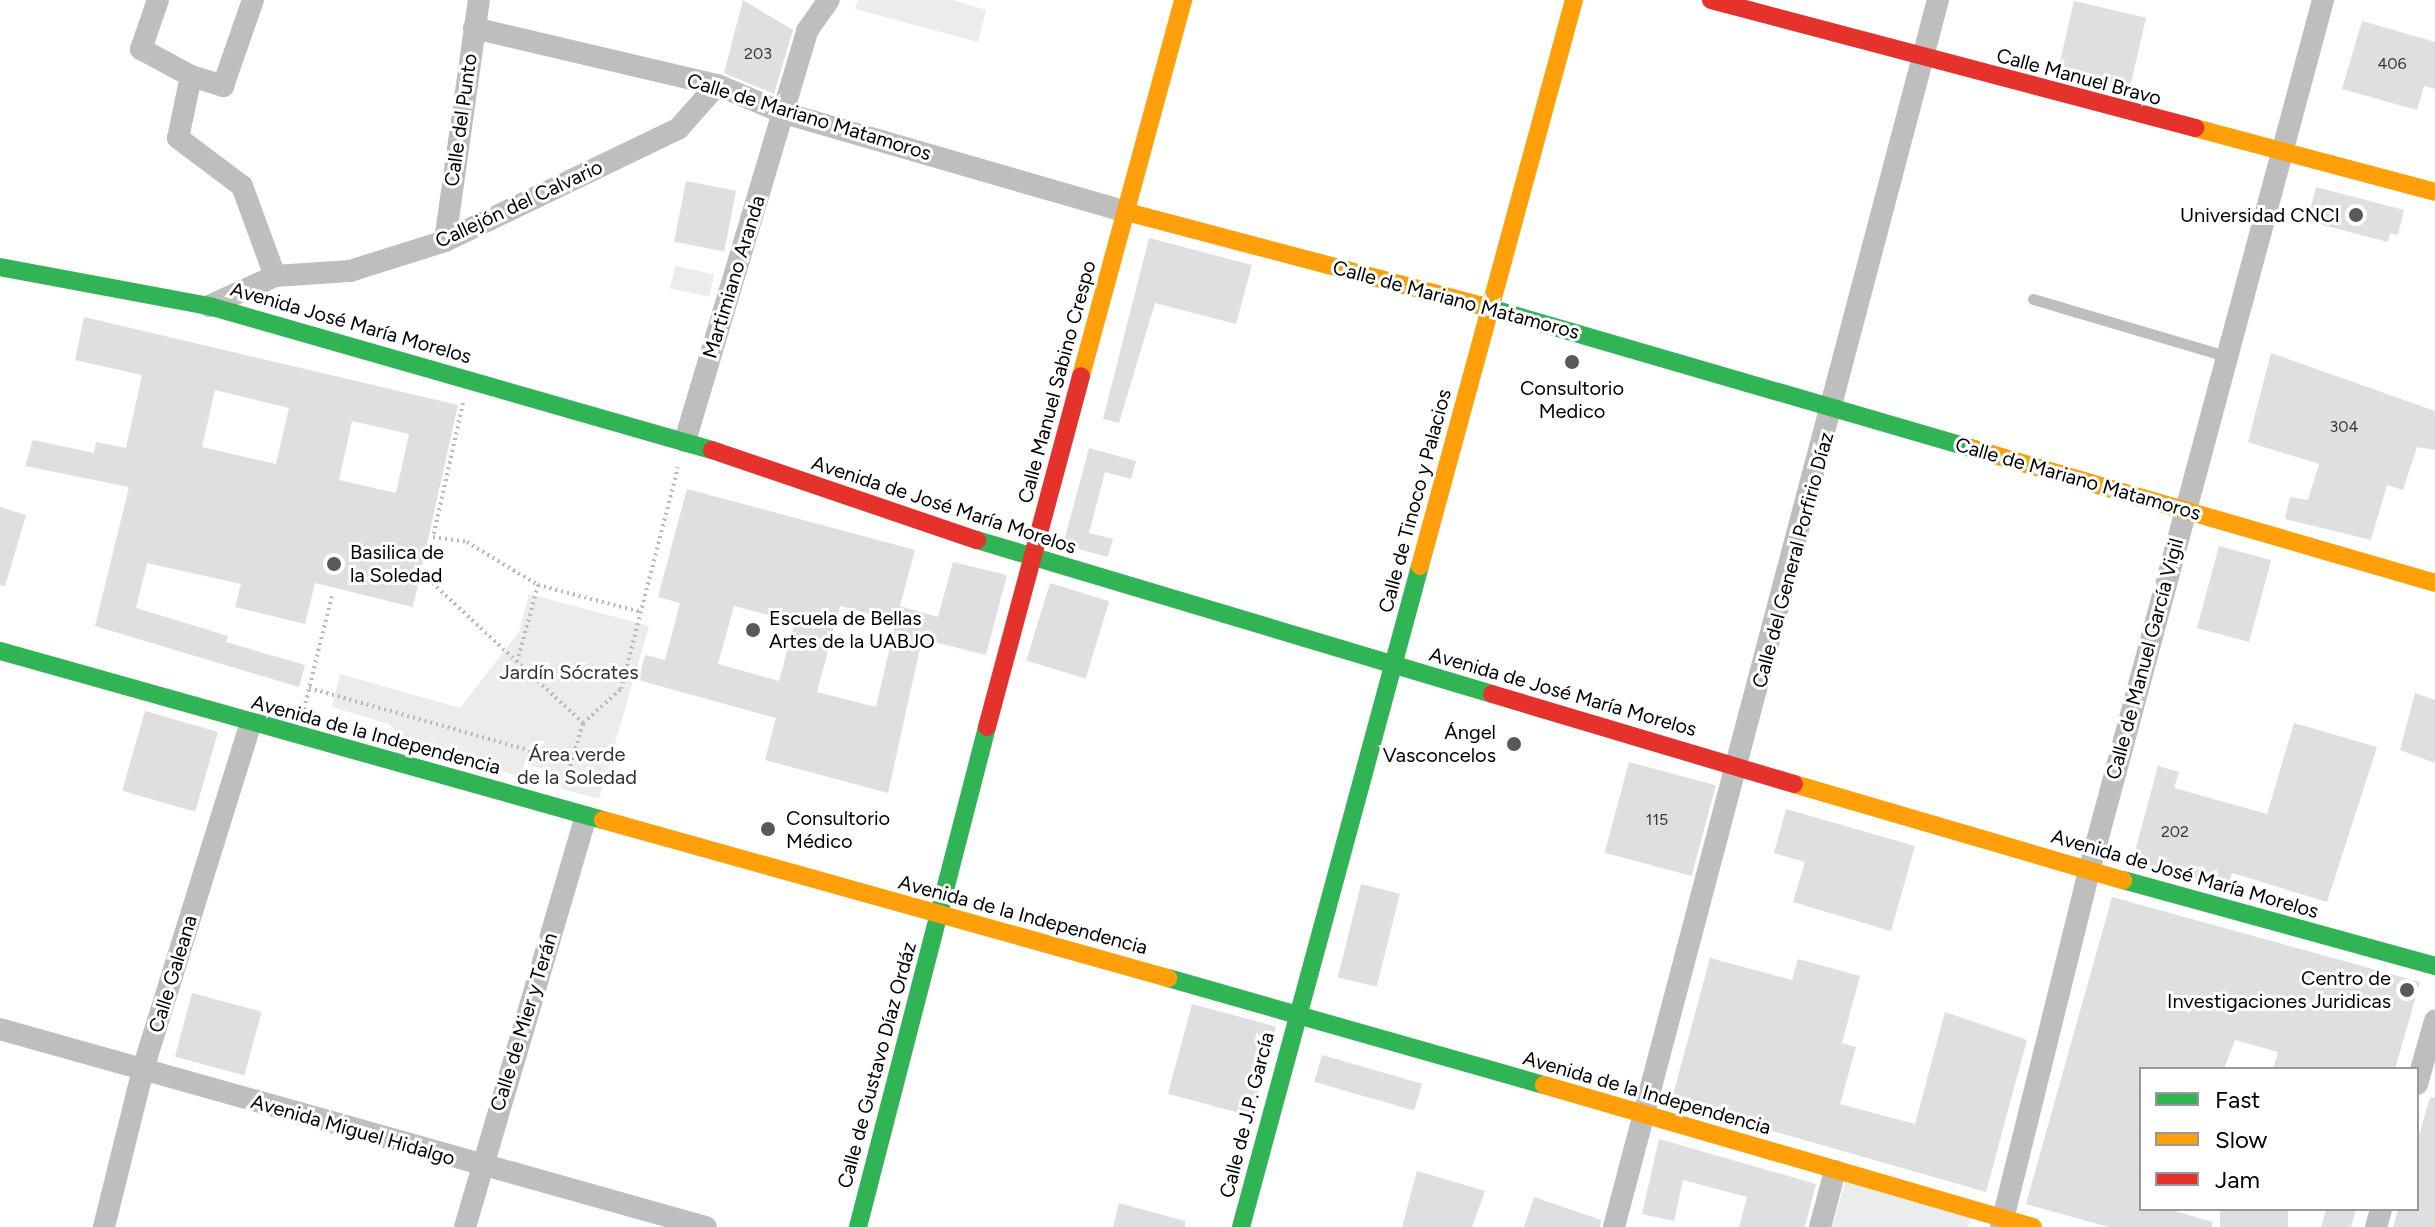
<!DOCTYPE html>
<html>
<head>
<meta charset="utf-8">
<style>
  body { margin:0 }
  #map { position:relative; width:2435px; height:1227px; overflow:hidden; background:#fff; font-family:Figtree,sans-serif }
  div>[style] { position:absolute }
  .green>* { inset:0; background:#ececec; transform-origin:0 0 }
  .building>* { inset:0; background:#dfdfdf; transform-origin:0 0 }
  .path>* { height:4px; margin-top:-2px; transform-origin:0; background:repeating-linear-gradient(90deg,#b9b9b9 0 2px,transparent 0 6px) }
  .lane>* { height:11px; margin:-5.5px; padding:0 5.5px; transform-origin:5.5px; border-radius:5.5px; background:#bebebe }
  .street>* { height:22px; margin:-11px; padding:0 11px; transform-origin:11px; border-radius:11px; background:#bebebe }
  .fast>* { height:18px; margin:-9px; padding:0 9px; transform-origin:9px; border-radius:9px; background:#30b455 }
  .slow>* { height:18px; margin:-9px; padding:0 9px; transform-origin:9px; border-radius:9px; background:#ff9f0a }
  .jam>* { height:18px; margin:-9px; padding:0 9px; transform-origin:9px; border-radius:9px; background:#e5322d }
  .dots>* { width:22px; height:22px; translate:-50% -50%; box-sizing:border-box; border:4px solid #fff; border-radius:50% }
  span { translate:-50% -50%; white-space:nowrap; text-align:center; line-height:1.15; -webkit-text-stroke:6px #fff; paint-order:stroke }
  .number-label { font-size:16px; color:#383838 }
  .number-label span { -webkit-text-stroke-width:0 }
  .street-label { font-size:20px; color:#000 }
  .poi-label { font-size:20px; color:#000 }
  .right { translate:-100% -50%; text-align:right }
  .left { translate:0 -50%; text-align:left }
  .park-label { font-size:20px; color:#333 }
  .legend { position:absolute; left:2139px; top:1067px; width:280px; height:144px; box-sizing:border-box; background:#fff; border:2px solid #999; margin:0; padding:10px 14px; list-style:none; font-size:24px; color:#000 }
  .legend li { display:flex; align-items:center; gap:16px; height:40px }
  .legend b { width:40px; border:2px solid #999 }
</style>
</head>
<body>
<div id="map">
  <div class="green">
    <i style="clip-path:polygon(858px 0,953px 0,986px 10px,978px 42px,855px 9px)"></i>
    <i style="left:675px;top:266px;width:40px;height:23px;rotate:12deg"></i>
    <i style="clip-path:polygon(529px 594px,649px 626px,599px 799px,545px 784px,548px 770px,525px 764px,522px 777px,406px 743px,389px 724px,332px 707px,340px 674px,460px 708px,519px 632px)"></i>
    <i style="clip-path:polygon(1845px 1182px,1970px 1218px,1968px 1227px,1832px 1227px)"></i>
  </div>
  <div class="building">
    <i style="clip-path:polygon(743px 0,793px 30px,774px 94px,724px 73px)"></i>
    <i style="left:2074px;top:1px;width:74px;height:73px;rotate:13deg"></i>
    <i style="clip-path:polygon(2362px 21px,2435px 42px,2435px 89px,2424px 86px,2417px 110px,2342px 89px)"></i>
    <i style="left:686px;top:181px;width:51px;height:62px;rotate:11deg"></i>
    <i style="clip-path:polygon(2316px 187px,2404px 210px,2398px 235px,2390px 233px,2388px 242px,2307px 221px)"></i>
    <i style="clip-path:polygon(1149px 238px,1252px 265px,1236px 324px,1155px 303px,1119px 423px,1103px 419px)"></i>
    <i style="clip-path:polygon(evenodd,84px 317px,458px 405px,413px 607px,315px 583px,305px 624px,235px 607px,241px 584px,147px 563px,136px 608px,228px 636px,226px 642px,305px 665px,299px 687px,95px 626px,129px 487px,25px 466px,33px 440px,94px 453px,96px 442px,126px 448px,142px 375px,75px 360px,84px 317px,215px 390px,289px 408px,276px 464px,202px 447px,215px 390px,84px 317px,352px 421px,409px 434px,396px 493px,339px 480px,352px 421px)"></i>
    <i style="clip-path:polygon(2271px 353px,2435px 411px,2435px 450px,2417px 447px,2403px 490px,2387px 485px,2371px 540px,2285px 519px,2290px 497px,2308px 500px,2319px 464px,2248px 442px)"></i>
    <i style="clip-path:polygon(1089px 448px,1136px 461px,1131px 479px,1105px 472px,1089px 533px,1113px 539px,1108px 557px,1063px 545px)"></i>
    <i style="clip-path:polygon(evenodd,687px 489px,915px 550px,900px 606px,938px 617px,953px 562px,1007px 575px,986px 655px,922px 639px,888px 793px,765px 760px,776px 718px,638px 680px,645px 655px,665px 660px,680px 603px,658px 597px,687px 489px,734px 606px,795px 622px,779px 681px,718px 664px,734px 606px,687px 489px,840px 606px,896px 621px,876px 707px,817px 692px,840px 606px)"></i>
    <i style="clip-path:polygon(0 507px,26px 515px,5px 586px,0 585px)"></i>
    <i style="left:2219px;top:546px;width:54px;height:85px;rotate:15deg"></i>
    <i style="left:1050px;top:583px;width:62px;height:81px;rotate:17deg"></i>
    <i style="clip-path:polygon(2415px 693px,2435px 700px,2435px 763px,2400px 750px)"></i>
    <i style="left:145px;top:711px;width:76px;height:83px;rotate:16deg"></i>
    <i style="clip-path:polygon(2294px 723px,2377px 747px,2327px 902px,2232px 873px,2228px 887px,2132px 862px,2158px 766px,2179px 772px,2174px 788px,2267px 814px)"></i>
    <i style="left:1629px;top:762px;width:90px;height:94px;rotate:15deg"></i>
    <i style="clip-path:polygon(1786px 809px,1915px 846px,1891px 931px,1793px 902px,1805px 862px,1774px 853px)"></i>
    <i style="left:1361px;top:884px;width:40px;height:96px;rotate:14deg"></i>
    <i style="clip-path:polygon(2112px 897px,2420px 982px,2395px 1069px,2273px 1069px,2278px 1052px,2235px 1040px,2224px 1069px,2141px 1069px,2141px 1209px,2168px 1209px,2213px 1222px,2212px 1227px,2108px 1227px,2026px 1204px)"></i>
    <i style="clip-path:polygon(1710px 958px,1792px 980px,1798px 959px,1860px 976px,1842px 1043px,1856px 1047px,1840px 1104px,1915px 1124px,1945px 1012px,2027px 1040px,1986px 1192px,1671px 1102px)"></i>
    <i style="left:192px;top:993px;width:72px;height:66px;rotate:15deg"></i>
    <i style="left:1192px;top:1004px;width:87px;height:93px;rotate:15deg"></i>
    <i style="left:1322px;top:1055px;width:104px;height:28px;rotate:16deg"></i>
    <i style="clip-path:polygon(2430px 1097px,2435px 1098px,2435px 1227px,2393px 1227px,2398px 1209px,2417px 1209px,2417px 1142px)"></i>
    <i style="clip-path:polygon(1659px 1139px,1816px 1184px,1805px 1227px,1739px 1227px,1747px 1197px,1683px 1180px,1674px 1221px,1642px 1214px)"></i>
    <i style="clip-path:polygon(1417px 1171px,1485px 1191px,1472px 1227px,1402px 1227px)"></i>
    <i style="clip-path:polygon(1534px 1197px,1601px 1220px,1600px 1227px,1524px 1227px)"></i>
    <i style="clip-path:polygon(1119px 1203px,1185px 1221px,1185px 1227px,1113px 1227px)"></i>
    <i style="left:2220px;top:1209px;width:68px;height:19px"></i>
    <i style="clip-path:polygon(2326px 1209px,2356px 1209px,2351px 1227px,2321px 1227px)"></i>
  </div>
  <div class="path">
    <i style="left:463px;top:403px;width:137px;rotate:102.6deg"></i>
    <i style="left:433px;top:537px;width:34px;rotate:8deg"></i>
    <i style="left:467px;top:542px;width:83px;rotate:31.2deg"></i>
    <i style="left:538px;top:585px;width:106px;rotate:14.7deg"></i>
    <i style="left:428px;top:579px;width:212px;rotate:42.9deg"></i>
    <i style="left:517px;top:662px;width:80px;rotate:-74.7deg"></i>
    <i style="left:309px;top:688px;width:272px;rotate:15.8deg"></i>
    <i style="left:304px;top:709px;width:117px;rotate:-76.2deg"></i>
    <i style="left:565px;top:783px;width:63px;rotate:-73.3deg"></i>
    <i style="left:583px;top:723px;width:51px;rotate:-41.8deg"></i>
    <i style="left:621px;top:689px;width:229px;rotate:-75.6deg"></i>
  </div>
  <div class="lane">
    <i style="left:2033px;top:299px;width:201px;rotate:16.5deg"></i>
  </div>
  <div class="street">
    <i style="left:158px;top:0;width:52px;rotate:109.1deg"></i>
    <i style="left:141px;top:49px;width:57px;rotate:28.4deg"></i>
    <i style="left:191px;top:76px;width:34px;rotate:17deg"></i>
    <i style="left:223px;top:86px;width:91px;rotate:-70.8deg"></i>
    <i style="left:474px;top:28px;width:250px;rotate:13.2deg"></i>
    <i style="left:717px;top:85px;width:73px;rotate:22.7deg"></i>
    <i style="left:784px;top:113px;width:357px;rotate:16.1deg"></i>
    <i style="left:191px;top:76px;width:63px;rotate:101.8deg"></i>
    <i style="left:178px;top:138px;width:80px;rotate:36.9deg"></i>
    <i style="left:242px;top:186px;width:96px;rotate:69.9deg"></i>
    <i style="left:445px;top:241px;width:243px;rotate:-82deg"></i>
    <i style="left:209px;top:306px;width:72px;rotate:-24.4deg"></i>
    <i style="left:275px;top:276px;width:75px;rotate:-3.8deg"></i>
    <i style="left:350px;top:271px;width:100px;rotate:-17.5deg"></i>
    <i style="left:445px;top:241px;width:259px;rotate:-25.7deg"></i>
    <i style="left:678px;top:129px;width:59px;rotate:-48.4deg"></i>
    <i style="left:685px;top:441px;width:428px;rotate:-73.4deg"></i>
    <i style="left:807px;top:31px;width:38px;rotate:-55deg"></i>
    <i style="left:0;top:1029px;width:733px;rotate:15.67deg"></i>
    <i style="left:2417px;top:1084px;width:66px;rotate:-74.1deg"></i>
    <i style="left:104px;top:1227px;width:163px;rotate:-76.1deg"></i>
    <i style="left:143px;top:1069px;width:362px;rotate:-72.7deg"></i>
    <i style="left:465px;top:1227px;width:427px;rotate:-73.6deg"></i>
    <i style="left:1614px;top:1227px;width:1269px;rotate:-75.21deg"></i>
    <i style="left:1820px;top:1227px;width:58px;rotate:-75deg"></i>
    <i style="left:2001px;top:1227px;width:367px;rotate:-76.1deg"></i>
    <i style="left:2089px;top:871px;width:902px;rotate:-74.96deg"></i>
    <i style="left:2376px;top:1227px;width:19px;rotate:-74deg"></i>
  </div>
  <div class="fast">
    <i style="left:0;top:267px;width:213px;rotate:10.6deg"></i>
    <i style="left:209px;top:306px;width:523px;rotate:15.98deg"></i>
    <i style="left:1479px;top:305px;width:516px;rotate:16.22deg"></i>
    <i style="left:977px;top:540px;width:538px;rotate:16.65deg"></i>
    <i style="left:0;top:651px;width:626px;rotate:15.66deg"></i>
    <i style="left:2123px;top:880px;width:324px;rotate:15.4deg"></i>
    <i style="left:1168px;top:978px;width:391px;rotate:15.9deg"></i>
    <i style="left:858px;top:1227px;width:516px;rotate:-75.53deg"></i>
    <i style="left:1241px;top:1227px;width:685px;rotate:-74.85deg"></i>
  </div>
  <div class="slow">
    <i style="left:2195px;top:128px;width:248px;rotate:14.9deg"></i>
    <i style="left:1127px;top:212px;width:364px;rotate:14.8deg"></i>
    <i style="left:1081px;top:376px;width:390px;rotate:-74.8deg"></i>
    <i style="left:1974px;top:449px;width:480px;rotate:16.2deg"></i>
    <i style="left:1420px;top:566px;width:587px;rotate:-74.78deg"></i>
    <i style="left:1794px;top:784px;width:343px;rotate:16.3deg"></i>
    <i style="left:603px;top:820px;width:587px;rotate:15.62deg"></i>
    <i style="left:1544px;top:1085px;width:509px;rotate:16.19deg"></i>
  </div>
  <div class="jam">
    <i style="left:1711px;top:0;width:501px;rotate:14.81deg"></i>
    <i style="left:712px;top:450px;width:280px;rotate:18.8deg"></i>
    <i style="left:1492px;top:694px;width:315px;rotate:16.6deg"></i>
    <i style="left:987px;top:727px;width:363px;rotate:-75deg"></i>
  </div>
  <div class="dots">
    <i style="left:2356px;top:215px;background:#595959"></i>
    <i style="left:1572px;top:362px;background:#595959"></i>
    <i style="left:334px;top:564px;background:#595959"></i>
    <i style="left:753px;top:630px;background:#595959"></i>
    <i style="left:1514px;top:744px;background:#595959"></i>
    <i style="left:768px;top:829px;background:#595959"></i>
    <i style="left:2407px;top:990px;background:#595959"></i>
  </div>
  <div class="number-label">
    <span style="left:758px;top:54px">203</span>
    <span style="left:2392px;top:64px">406</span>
    <span style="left:2344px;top:427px">304</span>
    <span style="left:1657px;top:820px">115</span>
    <span style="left:2175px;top:832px">202</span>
  </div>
  <div class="street-label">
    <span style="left:2079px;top:77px;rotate:15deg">Calle Manuel Bravo</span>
    <span style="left:809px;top:117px;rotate:17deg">Calle de Mariano Matamoros</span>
    <span style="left:461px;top:120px;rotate:-82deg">Calle del Punto</span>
    <span style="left:519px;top:204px;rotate:-25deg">Callejón del Calvario</span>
    <span style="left:734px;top:277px;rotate:-73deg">Martimiano Aranda</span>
    <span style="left:1456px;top:300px;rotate:15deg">Calle de Mariano Matamoros</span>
    <span style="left:351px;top:323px;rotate:16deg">Avenida José María Morelos</span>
    <span style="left:1057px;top:382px;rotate:-75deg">Calle Manuel Sabino Crespo</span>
    <span style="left:2078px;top:479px;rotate:16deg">Calle de Mariano Matamoros</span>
    <span style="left:1415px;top:501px;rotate:-75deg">Calle de Tinoco y Palacios</span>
    <span style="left:944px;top:505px;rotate:18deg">Avenida de José María Morelos</span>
    <span style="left:1793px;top:560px;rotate:-75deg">Calle del General Porfirio Díaz</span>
    <span style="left:2145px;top:659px;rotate:-75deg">Calle de Manuel García Vigil</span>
    <span style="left:1563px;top:692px;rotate:16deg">Avenida de José María Morelos</span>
    <span style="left:376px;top:735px;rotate:15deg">Avenida de la Independencia</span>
    <span style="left:2185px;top:874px;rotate:16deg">Avenida de José María Morelos</span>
    <span style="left:1023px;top:915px;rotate:15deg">Avenida de la Independencia</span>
    <span style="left:173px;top:974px;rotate:-73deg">Calle Galeana</span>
    <span style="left:524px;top:1022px;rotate:-73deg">Calle de Mier y Terán</span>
    <span style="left:877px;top:1065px;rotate:-75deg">Calle de Gustavo Díaz Ordáz</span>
    <span style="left:1647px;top:1093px;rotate:16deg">Avenida de la Independencia</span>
    <span style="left:1247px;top:1115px;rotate:-76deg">Calle de J.P. García</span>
    <span style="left:353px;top:1130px;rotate:16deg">Avenida Miguel Hidalgo</span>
  </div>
  <div class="poi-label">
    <span class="right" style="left:2340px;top:215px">Universidad CNCI</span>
    <span style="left:1572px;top:400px">Consultorio<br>Medico</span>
    <span class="left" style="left:350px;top:564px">Basilica de<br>la Soledad</span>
    <span class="left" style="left:769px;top:630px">Escuela de Bellas<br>Artes de la UABJO</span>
    <span class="right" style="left:1496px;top:744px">Ángel<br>Vasconcelos</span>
    <span class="left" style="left:786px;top:830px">Consultorio<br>Médico</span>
    <span class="right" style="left:2391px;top:990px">Centro de<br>Investigaciones Juridicas</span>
  </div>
  <div class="park-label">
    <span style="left:569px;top:672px">Jardín Sócrates</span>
    <span style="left:577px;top:766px">Área verde<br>de la Soledad</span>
  </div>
  <ul class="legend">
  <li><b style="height:10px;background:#30b455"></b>Fast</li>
  <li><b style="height:10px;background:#ff9f0a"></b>Slow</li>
  <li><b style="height:10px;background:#e5322d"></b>Jam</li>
  </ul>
</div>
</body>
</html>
